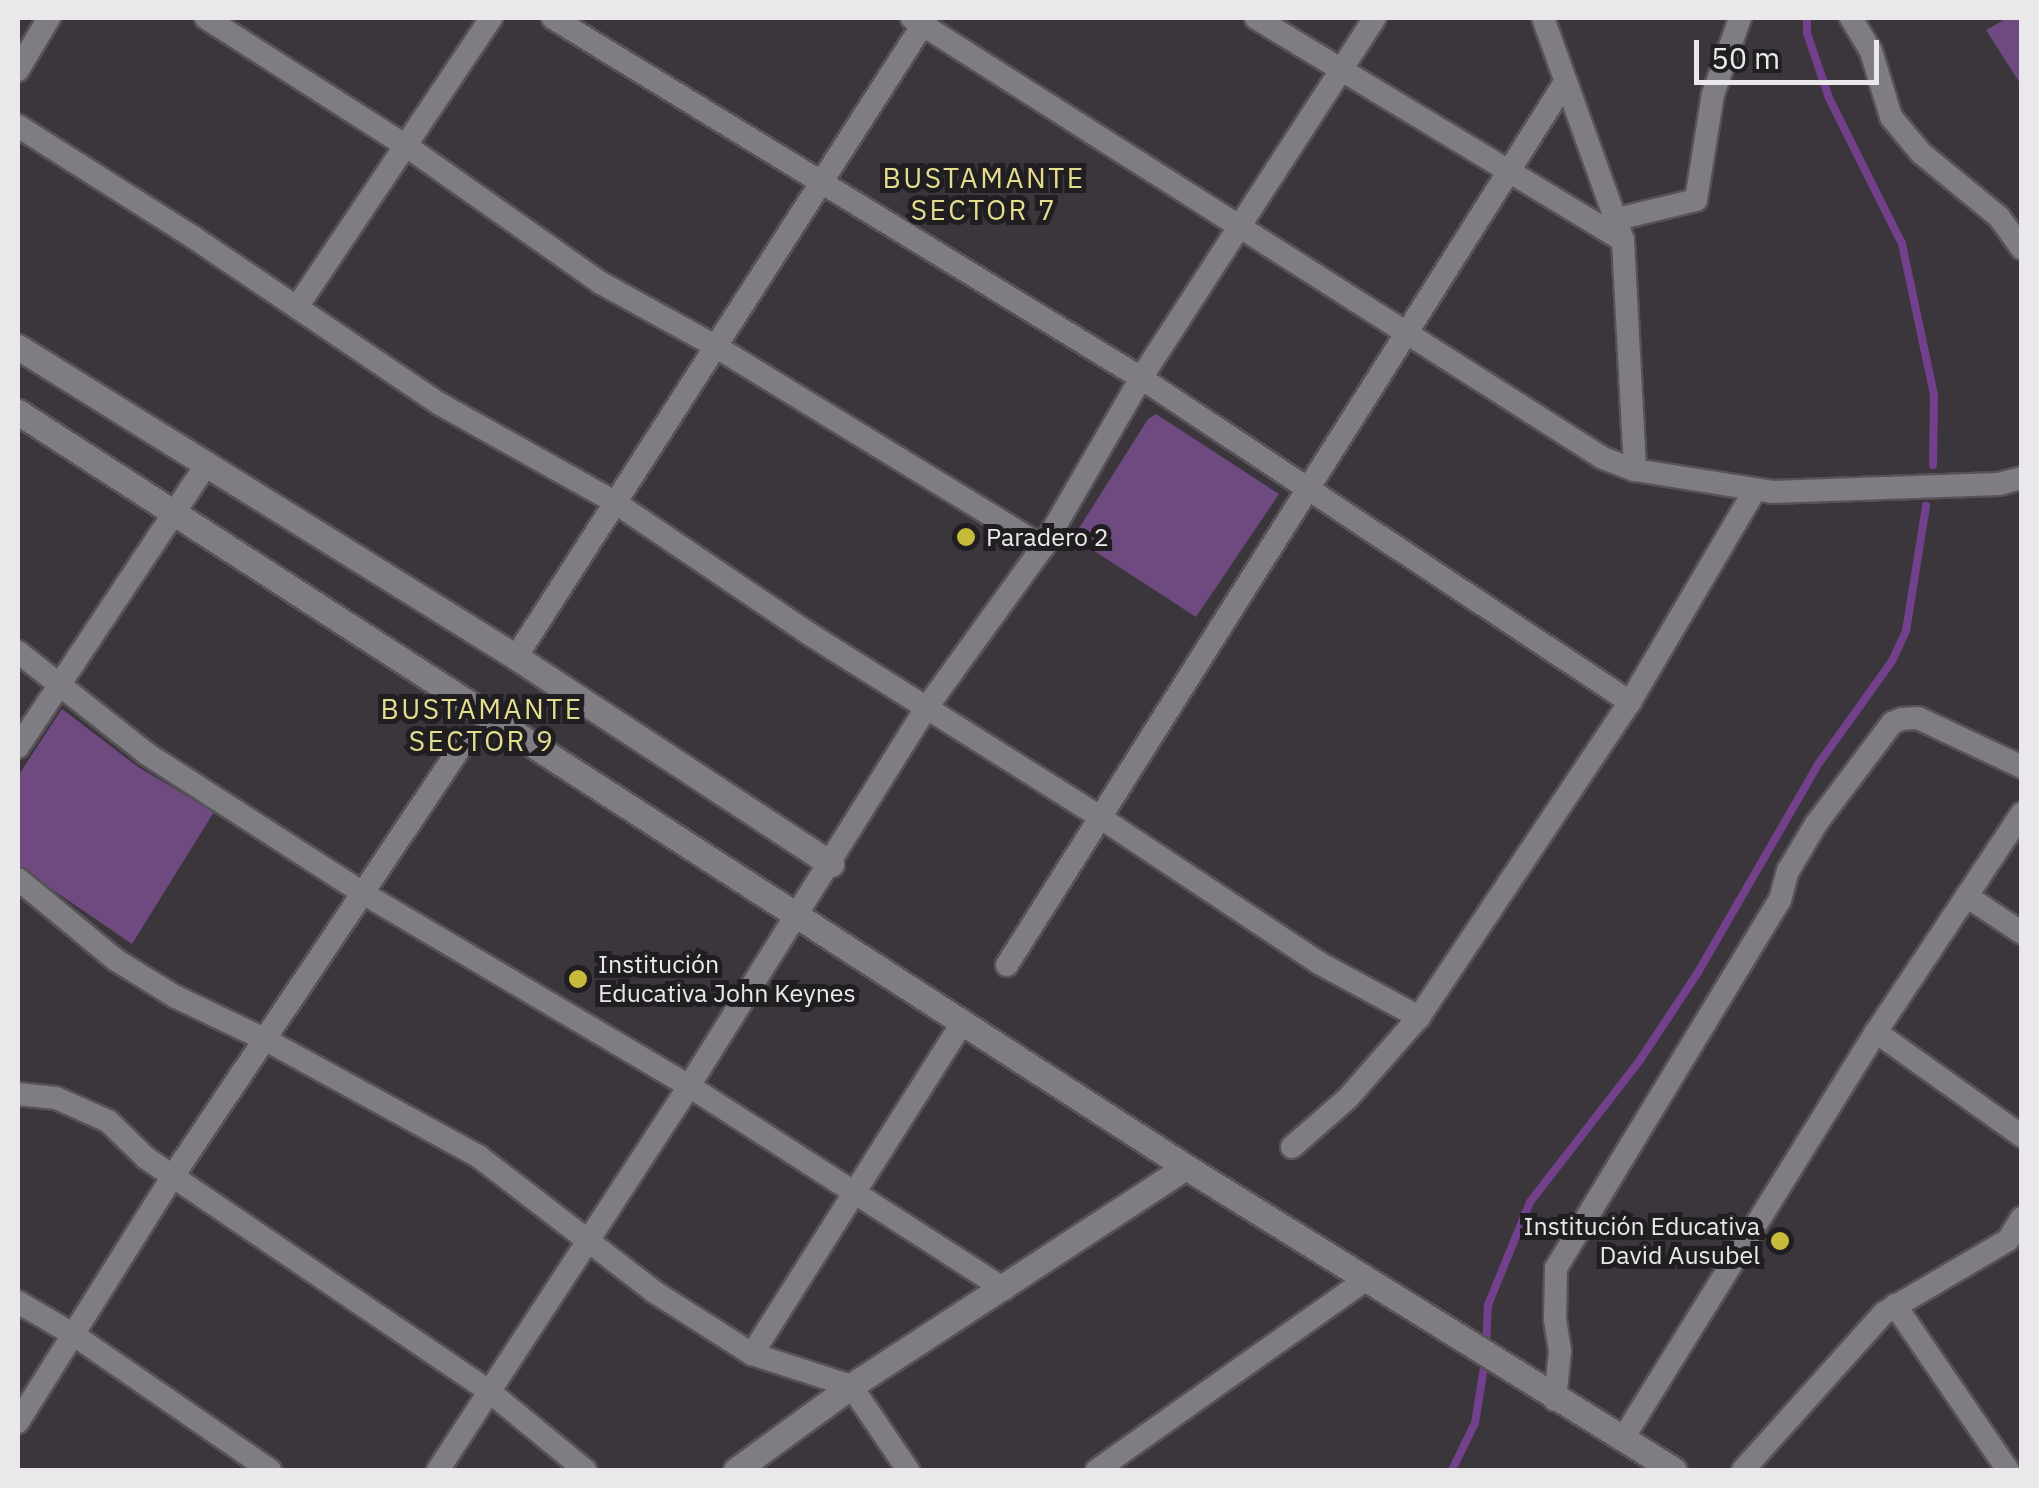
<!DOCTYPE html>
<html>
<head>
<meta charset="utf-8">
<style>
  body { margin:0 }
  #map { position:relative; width:2039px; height:1488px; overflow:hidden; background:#3a363c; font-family:"IBM Plex Sans",sans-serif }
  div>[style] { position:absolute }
  .green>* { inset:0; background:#6e4a81 }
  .stream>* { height:8px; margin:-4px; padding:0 4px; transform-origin:4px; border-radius:4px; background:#73408c }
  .roads { filter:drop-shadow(2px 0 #565257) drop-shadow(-2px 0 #565257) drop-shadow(0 2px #565257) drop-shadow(0 -2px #565257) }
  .minor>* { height:22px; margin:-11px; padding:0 11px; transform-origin:11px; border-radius:11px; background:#807c83 }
  .tertiary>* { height:25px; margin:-12.5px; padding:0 12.5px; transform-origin:12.5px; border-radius:12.5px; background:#807c83 }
  .dots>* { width:28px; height:28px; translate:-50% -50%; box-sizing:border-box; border:5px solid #201e21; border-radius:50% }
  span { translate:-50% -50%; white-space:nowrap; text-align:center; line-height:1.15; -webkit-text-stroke:10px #201e21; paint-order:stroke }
  .poi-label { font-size:25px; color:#ebe8ec }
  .left { translate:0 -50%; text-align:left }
  .right { translate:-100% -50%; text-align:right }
  .neighbourhood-label { font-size:28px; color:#e5dd8e; letter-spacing:2.5px }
  .frame { position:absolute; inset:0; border:20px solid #ebe8ec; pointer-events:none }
  .scale { position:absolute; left:1694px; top:40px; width:185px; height:45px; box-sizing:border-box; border:5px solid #ebe8ec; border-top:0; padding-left:12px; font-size:30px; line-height:35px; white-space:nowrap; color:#ebe8ec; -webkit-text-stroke:8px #201e21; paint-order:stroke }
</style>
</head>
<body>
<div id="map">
  <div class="green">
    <i style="clip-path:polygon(2007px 18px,2021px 18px,2021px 85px,1986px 30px)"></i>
    <i style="clip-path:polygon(1156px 414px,1279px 494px,1196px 617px,1079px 541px,1076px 533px,1148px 419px)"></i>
    <i style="clip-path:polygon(62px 709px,138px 767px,214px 812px,132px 944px,18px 866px,18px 776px)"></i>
  </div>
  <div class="stream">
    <i style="left:1807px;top:18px;width:15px;rotate:90deg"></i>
    <i style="left:1807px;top:33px;width:69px;rotate:71.3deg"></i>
    <i style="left:1829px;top:98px;width:163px;rotate:63.4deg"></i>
    <i style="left:1902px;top:244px;width:154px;rotate:78deg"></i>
    <i style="left:1934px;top:395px;width:70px;rotate:90.8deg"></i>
    <i style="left:1486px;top:1347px;width:42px;rotate:-87.3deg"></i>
    <i style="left:1488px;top:1305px;width:111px;rotate:-67.8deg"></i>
    <i style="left:1530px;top:1202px;width:180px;rotate:-52.2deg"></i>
    <i style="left:1640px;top:1060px;width:103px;rotate:-56.5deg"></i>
    <i style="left:1697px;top:974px;width:244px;rotate:-60deg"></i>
    <i style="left:1819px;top:763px;width:125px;rotate:-54.4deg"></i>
    <i style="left:1892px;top:661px;width:33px;rotate:-65deg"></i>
    <i style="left:1906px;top:631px;width:127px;rotate:-80.9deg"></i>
    <i style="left:1452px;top:1470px;width:52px;rotate:-63.9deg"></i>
    <i style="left:1475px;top:1423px;width:63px;rotate:-80.8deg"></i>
  </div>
  <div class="roads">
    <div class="minor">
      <i style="left:206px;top:18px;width:240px;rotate:32.6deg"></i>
      <i style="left:408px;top:147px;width:236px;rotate:35.2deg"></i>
      <i style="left:601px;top:283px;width:130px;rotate:28.9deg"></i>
      <i style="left:715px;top:346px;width:385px;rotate:31.5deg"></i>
      <i style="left:553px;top:18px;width:689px;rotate:31.48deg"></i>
      <i style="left:1141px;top:378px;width:587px;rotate:33.53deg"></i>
      <i style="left:912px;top:18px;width:819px;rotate:32.49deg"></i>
      <i style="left:1603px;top:458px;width:34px;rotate:21deg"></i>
      <i style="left:1635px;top:470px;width:139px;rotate:9.1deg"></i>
      <i style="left:1772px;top:492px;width:227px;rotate:-2deg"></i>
      <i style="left:1999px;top:484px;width:24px;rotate:-15deg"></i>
      <i style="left:1256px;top:18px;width:429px;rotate:31.2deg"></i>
      <i style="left:1543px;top:18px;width:236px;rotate:70.2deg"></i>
      <i style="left:1623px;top:240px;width:230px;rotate:87deg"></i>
      <i style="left:1851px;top:18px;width:39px;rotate:59deg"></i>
      <i style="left:1871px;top:51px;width:69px;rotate:73.1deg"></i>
      <i style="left:1891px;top:117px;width:47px;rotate:50.2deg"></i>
      <i style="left:1921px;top:153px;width:101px;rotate:39.4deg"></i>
      <i style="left:1999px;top:217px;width:39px;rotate:54deg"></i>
      <i style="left:18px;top:70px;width:61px;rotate:-59.2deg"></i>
      <i style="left:18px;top:126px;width:207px;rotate:32.4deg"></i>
      <i style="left:193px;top:237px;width:298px;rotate:34.1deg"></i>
      <i style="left:440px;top:404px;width:198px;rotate:29.3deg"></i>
      <i style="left:613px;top:501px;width:239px;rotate:34.1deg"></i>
      <i style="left:811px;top:635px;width:339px;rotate:32.2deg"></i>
      <i style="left:1098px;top:816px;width:265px;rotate:33.6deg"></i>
      <i style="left:1319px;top:963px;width:114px;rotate:28.4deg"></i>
      <i style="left:1617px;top:219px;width:81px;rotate:-13.5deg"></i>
      <i style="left:1696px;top:200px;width:107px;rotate:-80.9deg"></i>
      <i style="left:1713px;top:94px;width:81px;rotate:-70.4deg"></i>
      <i style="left:297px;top:307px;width:348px;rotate:-56.1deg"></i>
      <i style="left:18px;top:652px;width:164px;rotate:38.3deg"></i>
      <i style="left:147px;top:754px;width:255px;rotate:32.8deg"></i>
      <i style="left:361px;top:892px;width:381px;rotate:30.6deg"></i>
      <i style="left:689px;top:1086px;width:375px;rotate:32.8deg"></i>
      <i style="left:516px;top:657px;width:760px;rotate:-57.25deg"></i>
      <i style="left:18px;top:747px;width:337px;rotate:-56.3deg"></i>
      <i style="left:18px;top:879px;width:127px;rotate:39.6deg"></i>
      <i style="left:116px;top:960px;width:70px;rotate:31.7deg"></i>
      <i style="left:176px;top:997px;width:100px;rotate:25.5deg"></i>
      <i style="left:266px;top:1040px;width:242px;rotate:28.7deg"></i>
      <i style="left:478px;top:1156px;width:221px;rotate:37.6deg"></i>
      <i style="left:653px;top:1291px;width:117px;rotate:32.5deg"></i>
      <i style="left:752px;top:1354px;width:104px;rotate:17.9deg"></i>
      <i style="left:851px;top:1386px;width:102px;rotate:55.8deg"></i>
      <i style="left:1968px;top:897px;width:65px;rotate:33.7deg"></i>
      <i style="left:1007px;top:965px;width:1042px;rotate:-57.7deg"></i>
      <i style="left:1876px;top:1032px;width:179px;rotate:35.5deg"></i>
      <i style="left:18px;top:1094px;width:38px;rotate:6deg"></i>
      <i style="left:56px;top:1098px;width:57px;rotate:23.9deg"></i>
      <i style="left:108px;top:1121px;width:53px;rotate:44.2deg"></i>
      <i style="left:146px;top:1158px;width:416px;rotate:34.2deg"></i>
      <i style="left:490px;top:1392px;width:123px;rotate:39.4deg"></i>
      <i style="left:1292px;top:1147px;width:74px;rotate:-41.2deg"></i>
      <i style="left:1348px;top:1098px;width:108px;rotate:-48.8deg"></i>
      <i style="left:1419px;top:1017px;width:379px;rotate:-56.2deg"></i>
      <i style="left:1630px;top:702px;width:246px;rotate:-59.5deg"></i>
      <i style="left:18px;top:1302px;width:65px;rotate:30.5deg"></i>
      <i style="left:74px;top:1335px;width:238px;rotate:34.6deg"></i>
      <i style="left:1895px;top:1305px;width:200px;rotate:55.6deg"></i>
      <i style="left:752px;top:1354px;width:394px;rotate:-57.6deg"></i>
      <i style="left:1555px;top:1400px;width:49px;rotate:-84.2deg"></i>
      <i style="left:1560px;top:1351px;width:31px;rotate:-99deg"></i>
      <i style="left:1555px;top:1320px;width:52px;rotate:-88.9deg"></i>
      <i style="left:1556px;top:1268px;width:431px;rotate:-58.7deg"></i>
      <i style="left:1780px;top:900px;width:30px;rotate:-75deg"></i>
      <i style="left:1788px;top:871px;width:55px;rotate:-59.2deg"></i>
      <i style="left:1816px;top:824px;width:126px;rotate:-53deg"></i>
      <i style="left:1892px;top:723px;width:11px;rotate:-22deg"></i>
      <i style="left:1902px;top:719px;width:16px;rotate:-4deg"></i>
      <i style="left:1918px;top:718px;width:115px;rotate:25.2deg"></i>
      <i style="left:18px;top:1422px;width:291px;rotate:-57.8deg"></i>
      <i style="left:173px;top:1176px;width:519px;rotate:-56.16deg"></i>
      <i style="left:1622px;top:1440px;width:481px;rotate:-58.1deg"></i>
      <i style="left:1876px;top:1032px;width:263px;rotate:-56.3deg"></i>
      <i style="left:438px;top:1470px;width:459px;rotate:-56.8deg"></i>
      <i style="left:689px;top:1086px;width:448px;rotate:-57.9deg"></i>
      <i style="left:927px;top:707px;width:198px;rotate:-54.1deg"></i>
      <i style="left:1043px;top:547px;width:195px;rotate:-59.9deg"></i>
      <i style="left:1141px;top:378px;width:429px;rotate:-57deg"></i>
      <i style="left:1097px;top:1470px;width:329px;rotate:-35.3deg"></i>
      <i style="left:1743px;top:1470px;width:211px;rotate:-48.1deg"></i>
      <i style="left:1884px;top:1313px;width:144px;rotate:-30.5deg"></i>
      <i style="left:2008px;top:1240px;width:26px;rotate:-58deg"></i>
    </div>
    <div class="tertiary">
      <i style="left:18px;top:347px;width:587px;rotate:31.9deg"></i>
      <i style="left:516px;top:657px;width:377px;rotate:33.3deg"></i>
      <i style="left:18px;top:412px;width:1391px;rotate:32.88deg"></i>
      <i style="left:1186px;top:1167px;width:574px;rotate:31.84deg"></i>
      <i style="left:736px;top:1470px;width:142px;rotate:-36.1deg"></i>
      <i style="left:851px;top:1386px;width:400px;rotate:-33.2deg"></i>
    </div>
  </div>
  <div class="dots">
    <i style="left:966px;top:537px;background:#c8bb3b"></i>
    <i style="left:578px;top:979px;background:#c8bb3b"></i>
    <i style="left:1780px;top:1241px;background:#c8bb3b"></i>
  </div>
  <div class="poi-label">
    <span class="left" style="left:986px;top:537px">Paradero 2</span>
    <span class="left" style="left:598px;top:979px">Institución<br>Educativa John Keynes</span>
    <span class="right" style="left:1760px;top:1241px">Institución Educativa<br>David Ausubel</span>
  </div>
  <div class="neighbourhood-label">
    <span style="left:984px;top:194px">BUSTAMANTE<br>SECTOR 7</span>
    <span style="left:482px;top:725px">BUSTAMANTE<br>SECTOR 9</span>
  </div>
  <div class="frame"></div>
  <div class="scale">50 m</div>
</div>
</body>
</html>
